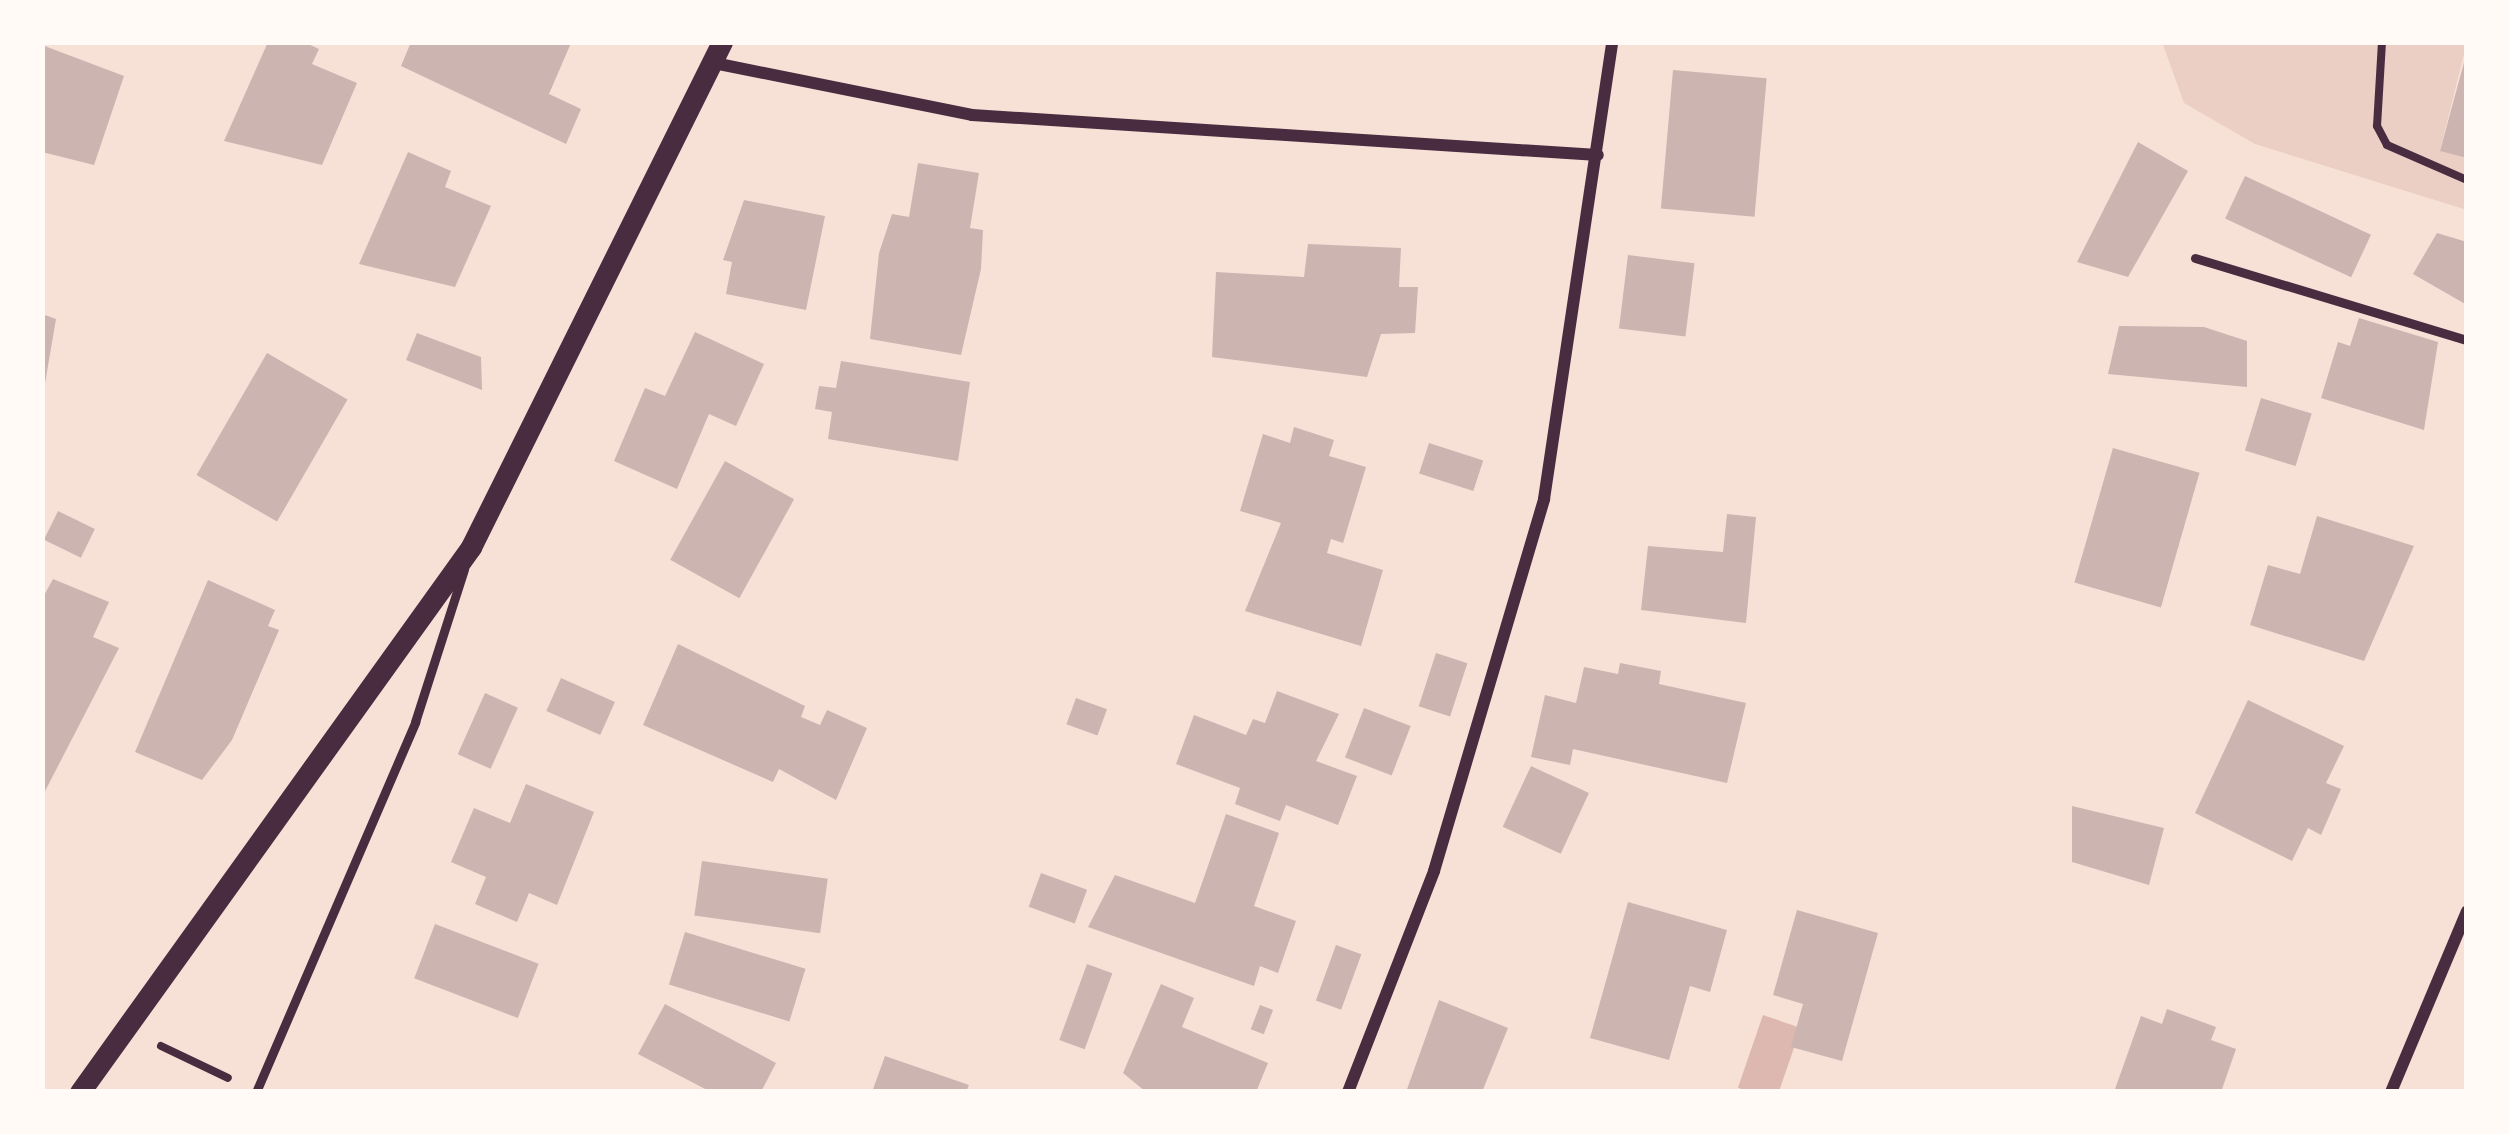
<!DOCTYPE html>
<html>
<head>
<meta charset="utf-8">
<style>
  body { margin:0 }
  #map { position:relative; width:2509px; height:1134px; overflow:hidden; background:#f7e1d7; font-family:Arial,sans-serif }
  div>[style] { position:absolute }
  .green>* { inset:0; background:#ebcfc5 }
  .water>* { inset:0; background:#dcb8b0; transform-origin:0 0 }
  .building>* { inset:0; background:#ccb4b1; transform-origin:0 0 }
  .path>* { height:8px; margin:-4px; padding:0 4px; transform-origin:4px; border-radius:4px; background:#4a2c40 }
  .service>* { height:9px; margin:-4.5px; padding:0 4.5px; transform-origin:4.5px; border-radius:4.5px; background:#4a2c40 }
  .minor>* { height:12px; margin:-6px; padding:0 6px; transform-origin:6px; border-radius:6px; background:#4a2c40 }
  .tertiary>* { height:21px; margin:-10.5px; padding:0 10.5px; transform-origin:10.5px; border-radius:10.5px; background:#4a2c40 }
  span { translate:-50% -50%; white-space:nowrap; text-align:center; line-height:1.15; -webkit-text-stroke:12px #fffaf5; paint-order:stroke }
  .frame { position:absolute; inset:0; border:45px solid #fffaf5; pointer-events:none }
</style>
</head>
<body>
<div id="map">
  <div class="green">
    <i style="clip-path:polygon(2162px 42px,2467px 42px,2440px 150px,2467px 158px,2467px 210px,2255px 144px,2184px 103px)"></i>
  </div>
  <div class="water">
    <i style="left:1763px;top:1015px;width:40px;height:77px;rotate:19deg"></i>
  </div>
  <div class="building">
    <i style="clip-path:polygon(268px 42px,304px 42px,319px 49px,312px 64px,357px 83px,322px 165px,224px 141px)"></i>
    <i style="clip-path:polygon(411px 42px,571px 43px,549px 94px,581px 109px,566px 144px,401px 66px)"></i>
    <i style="clip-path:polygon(42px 45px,124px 76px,94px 165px,42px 152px)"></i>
    <i style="clip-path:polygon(2466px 55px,2467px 55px,2467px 158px,2440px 151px)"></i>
    <i style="left:1673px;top:70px;width:94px;height:139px;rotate:5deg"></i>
    <i style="clip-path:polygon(2138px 142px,2188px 171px,2128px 277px,2077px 262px)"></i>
    <i style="clip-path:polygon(408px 152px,451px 171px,445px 187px,491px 206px,455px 287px,359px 264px)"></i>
    <i style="clip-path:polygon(918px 163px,979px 173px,970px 228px,983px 230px,981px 269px,961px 355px,870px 339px,879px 253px,892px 214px,909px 217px)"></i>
    <i style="left:2245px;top:176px;width:139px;height:47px;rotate:25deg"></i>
    <i style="clip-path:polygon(744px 200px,825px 216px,806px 310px,726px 294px,732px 262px,723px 260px)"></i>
    <i style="clip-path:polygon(2437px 233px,2467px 242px,2467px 305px,2413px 274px)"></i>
    <i style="clip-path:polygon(1308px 244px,1401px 248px,1399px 287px,1418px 287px,1415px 333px,1381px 334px,1367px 377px,1212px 357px,1216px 272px,1304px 277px)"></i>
    <i style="left:1628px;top:255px;width:67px;height:74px;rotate:7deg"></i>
    <i style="clip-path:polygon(42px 314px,56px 319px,43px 395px,42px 395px)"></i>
    <i style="clip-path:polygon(2359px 318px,2438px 342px,2424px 430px,2321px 398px,2338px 342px,2350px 346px)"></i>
    <i style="clip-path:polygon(2119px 326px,2204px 327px,2247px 341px,2247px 387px,2108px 374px)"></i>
    <i style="clip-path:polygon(695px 332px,764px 364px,736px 426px,709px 414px,677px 489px,614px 461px,645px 388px,665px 396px)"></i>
    <i style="clip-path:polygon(417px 333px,481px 357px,482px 390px,406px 360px)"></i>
    <i style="left:267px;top:353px;width:93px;height:141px;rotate:30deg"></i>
    <i style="clip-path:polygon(841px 361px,970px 382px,958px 461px,828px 439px,832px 412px,815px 409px,819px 386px,836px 388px)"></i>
    <i style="left:2261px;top:398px;width:53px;height:55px;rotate:17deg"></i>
    <i style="clip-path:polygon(1294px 427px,1334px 440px,1329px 456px,1366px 467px,1343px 543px,1331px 539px,1327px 553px,1383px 570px,1361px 646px,1245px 611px,1281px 523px,1240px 511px,1263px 434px,1290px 443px)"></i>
    <i style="left:1429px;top:443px;width:57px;height:32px;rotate:18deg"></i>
    <i style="left:2113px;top:448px;width:90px;height:140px;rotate:16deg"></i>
    <i style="left:725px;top:461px;width:79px;height:113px;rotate:29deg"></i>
    <i style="left:58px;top:511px;width:41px;height:32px;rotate:26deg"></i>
    <i style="clip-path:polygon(1727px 514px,1756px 517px,1746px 623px,1641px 610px,1648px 546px,1723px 552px)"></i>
    <i style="clip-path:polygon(2317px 516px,2414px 546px,2364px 661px,2250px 625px,2268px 565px,2300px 574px)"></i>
    <i style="clip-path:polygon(53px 579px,109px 602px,93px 637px,119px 648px,42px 797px,42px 599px)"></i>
    <i style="clip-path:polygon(208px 580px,275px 610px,268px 626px,279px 630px,232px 740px,202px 780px,135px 752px)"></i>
    <i style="clip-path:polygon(678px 644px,805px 706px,801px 717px,820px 725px,827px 710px,867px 728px,836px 800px,779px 769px,773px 782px,643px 725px)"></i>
    <i style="left:1436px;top:653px;width:33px;height:56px;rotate:18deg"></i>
    <i style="clip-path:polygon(1620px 663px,1661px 671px,1659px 684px,1746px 703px,1727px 783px,1573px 749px,1570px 765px,1531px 757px,1545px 695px,1576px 703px,1584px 667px,1618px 674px)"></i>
    <i style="left:561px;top:678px;width:59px;height:36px;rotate:24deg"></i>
    <i style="clip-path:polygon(1277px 691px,1339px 714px,1316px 761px,1357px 776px,1338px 825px,1286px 805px,1280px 821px,1235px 804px,1240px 788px,1176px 764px,1194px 715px,1246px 735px,1253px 719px,1265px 723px)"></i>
    <i style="left:485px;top:693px;width:36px;height:67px;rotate:24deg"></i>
    <i style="left:1076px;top:698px;width:33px;height:28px;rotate:20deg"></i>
    <i style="clip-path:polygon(2248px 700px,2344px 746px,2326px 783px,2341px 789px,2321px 835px,2308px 828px,2292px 861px,2195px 813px)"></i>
    <i style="left:1364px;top:708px;width:50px;height:53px;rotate:21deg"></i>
    <i style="left:1531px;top:766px;width:64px;height:67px;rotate:25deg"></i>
    <i style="clip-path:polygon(526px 784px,594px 812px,557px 905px,529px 893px,517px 922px,475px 904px,486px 877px,451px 862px,474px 808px,510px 823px)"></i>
    <i style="clip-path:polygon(2072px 806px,2164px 828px,2149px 885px,2072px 862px)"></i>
    <i style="clip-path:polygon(1226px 814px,1279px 833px,1254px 906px,1296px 921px,1278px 973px,1260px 966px,1254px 986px,1088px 927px,1115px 875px,1195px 903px)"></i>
    <i style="left:702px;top:861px;width:127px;height:55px;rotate:8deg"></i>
    <i style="left:1041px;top:873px;width:49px;height:36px;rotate:20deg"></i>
    <i style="clip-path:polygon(1628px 902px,1727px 930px,1710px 992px,1690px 986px,1669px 1060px,1590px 1038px)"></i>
    <i style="clip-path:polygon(1797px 910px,1878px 933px,1842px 1061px,1791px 1047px,1803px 1004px,1773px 995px)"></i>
    <i style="left:435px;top:924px;width:111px;height:58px;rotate:21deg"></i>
    <i style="left:685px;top:932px;width:126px;height:55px;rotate:17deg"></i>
    <i style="left:1336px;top:945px;width:27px;height:59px;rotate:20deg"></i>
    <i style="left:1087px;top:964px;width:27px;height:81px;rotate:20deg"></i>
    <i style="clip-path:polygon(1161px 984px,1194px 998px,1182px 1027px,1268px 1063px,1256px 1092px,1146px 1092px,1123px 1073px)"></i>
    <i style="clip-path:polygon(1439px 1000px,1508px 1028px,1482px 1092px,1406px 1092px)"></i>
    <i style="clip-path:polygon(665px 1004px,776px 1063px,761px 1092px,711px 1092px,638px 1054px)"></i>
    <i style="left:1260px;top:1005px;width:14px;height:26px;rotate:21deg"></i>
    <i style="clip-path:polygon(2167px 1009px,2216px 1027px,2211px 1040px,2236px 1049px,2221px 1092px,2114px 1092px,2141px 1016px,2162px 1024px)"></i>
    <i style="clip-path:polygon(885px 1056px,969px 1085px,966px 1092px,872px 1092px)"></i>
  </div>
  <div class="path">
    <i style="left:2382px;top:42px;width:84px;rotate:93.4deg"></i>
    <i style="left:2377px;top:126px;width:21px;rotate:62deg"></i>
    <i style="left:2387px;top:145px;width:87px;rotate:23.6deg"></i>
    <i style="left:161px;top:1046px;width:74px;rotate:25.5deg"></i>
  </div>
  <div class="service">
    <i style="left:2195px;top:258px;width:284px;rotate:16.8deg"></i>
    <i style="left:256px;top:1092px;width:403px;rotate:-66.7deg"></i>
    <i style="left:415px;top:722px;width:161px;rotate:-72.2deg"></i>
  </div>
  <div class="minor">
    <i style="left:714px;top:63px;width:263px;rotate:11.4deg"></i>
    <i style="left:972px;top:115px;width:627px;rotate:3.66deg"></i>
    <i style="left:1348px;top:1092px;width:237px;rotate:-68.7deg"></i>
    <i style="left:1434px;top:871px;width:388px;rotate:-73.5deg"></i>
    <i style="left:1544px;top:499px;width:462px;rotate:-81.5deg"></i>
    <i style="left:2391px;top:1092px;width:196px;rotate:-67.2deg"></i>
  </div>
  <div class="tertiary">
    <i style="left:80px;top:1092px;width:671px;rotate:-54.34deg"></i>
    <i style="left:471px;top:547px;width:564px;rotate:-63.57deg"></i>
  </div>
  <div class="frame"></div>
</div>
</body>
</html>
